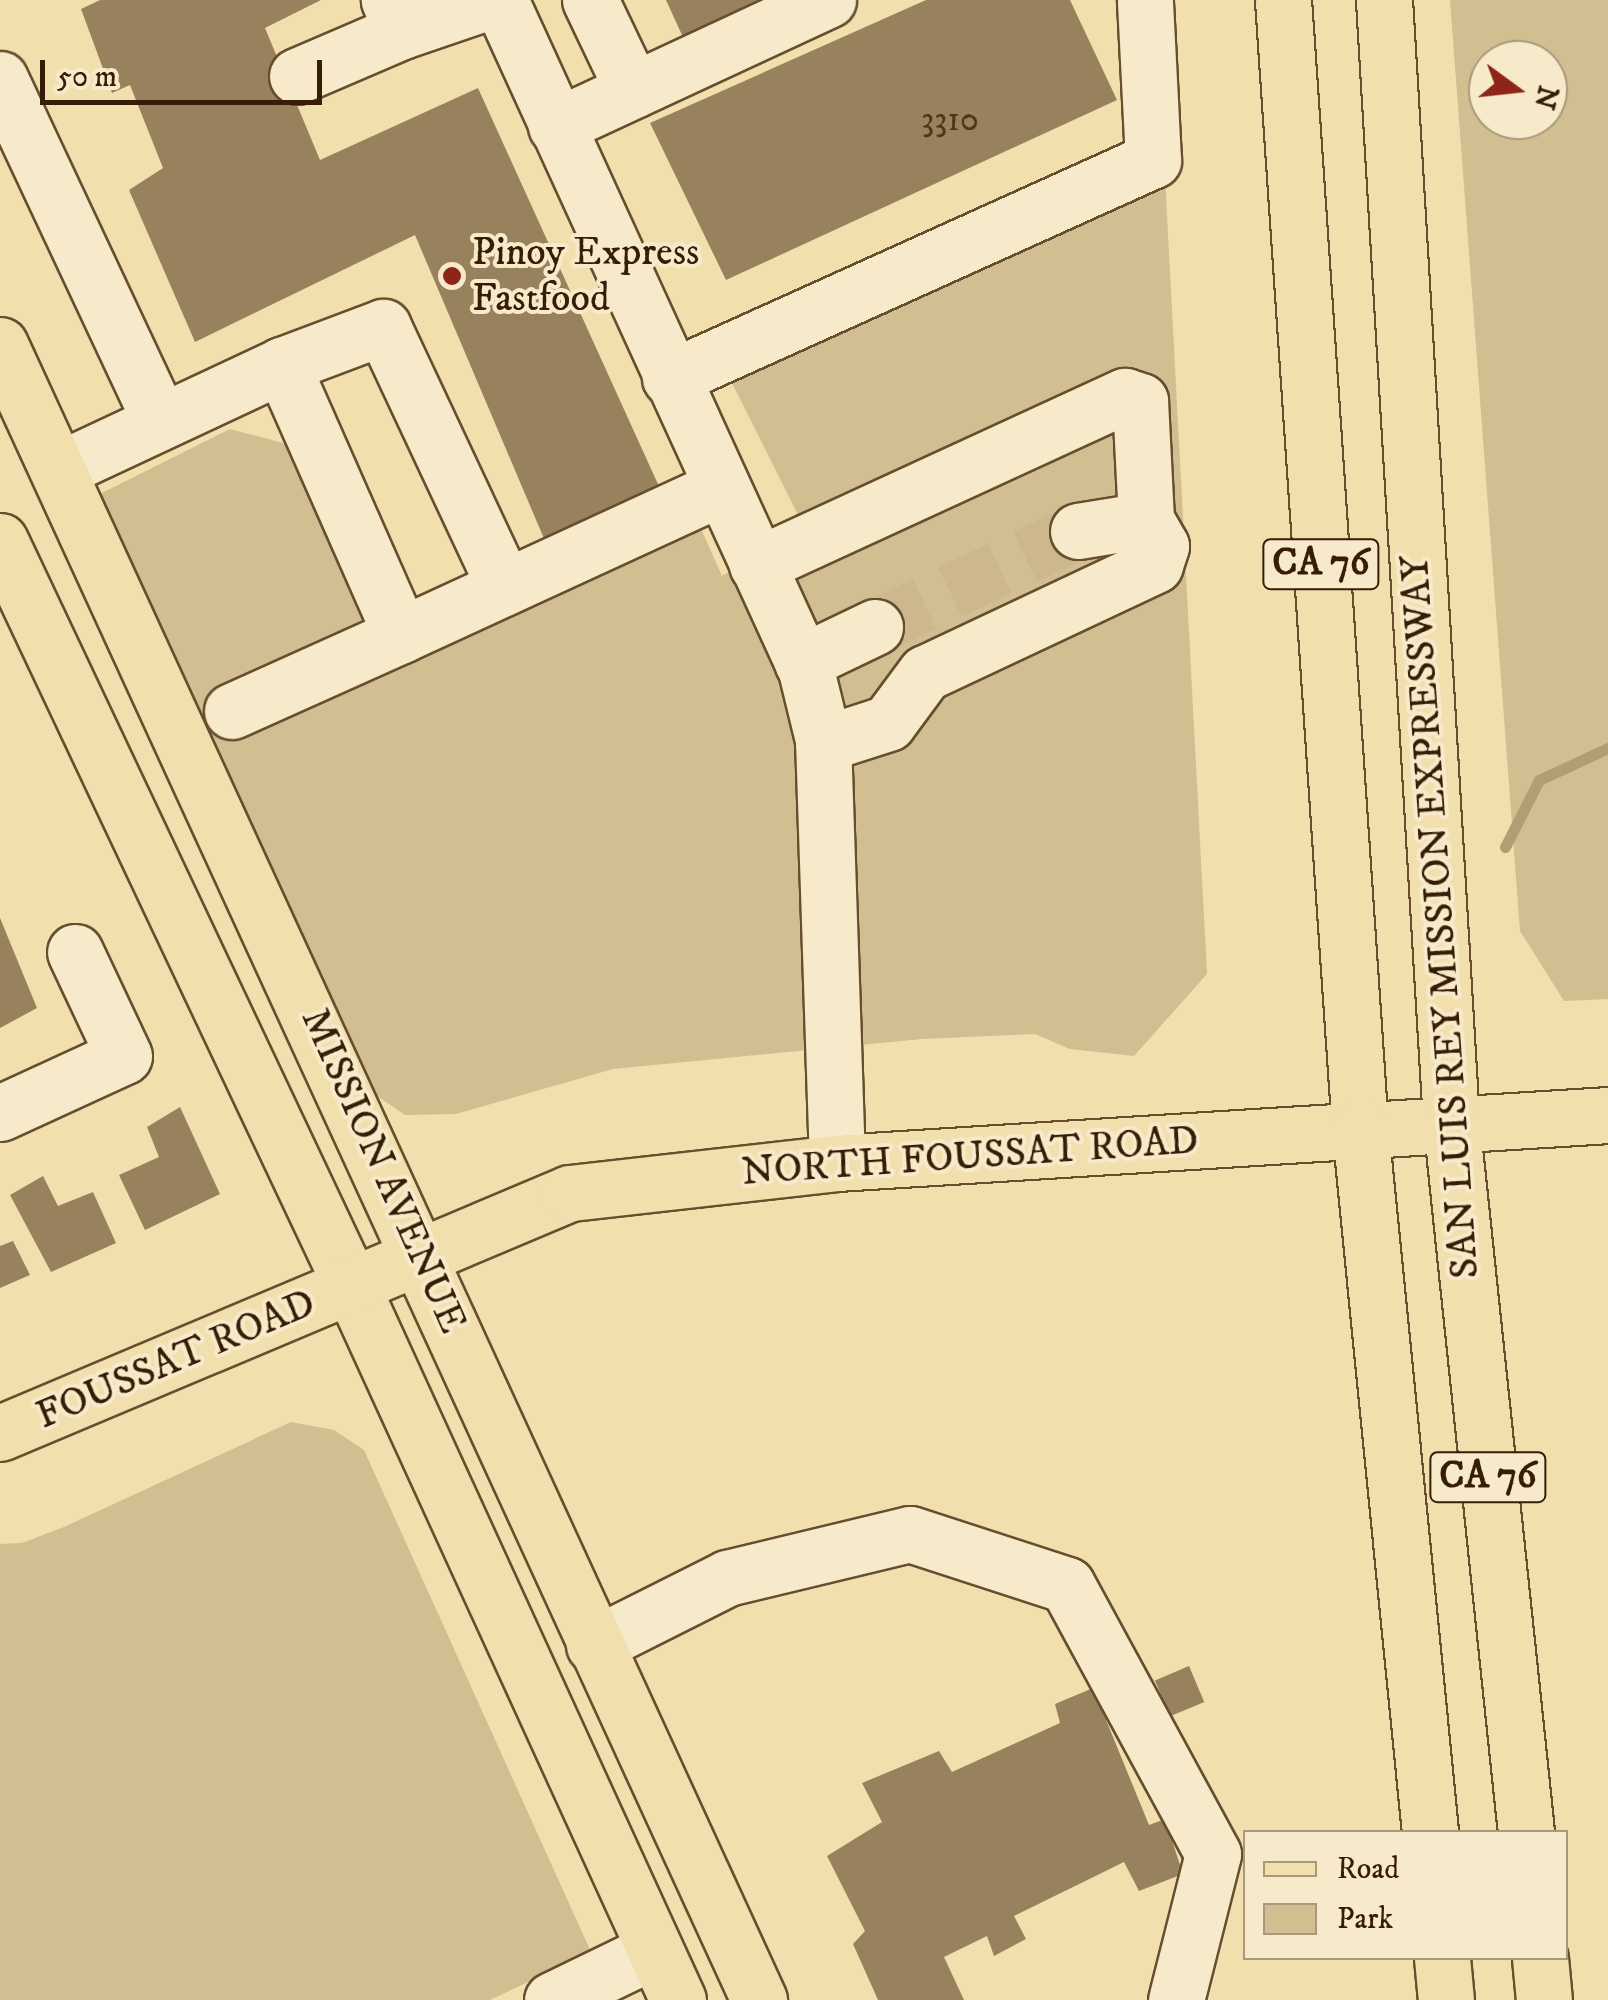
<!DOCTYPE html>
<html>
<head>
<meta charset="utf-8">
<style>
  body { margin:0 }
  #map { position:relative; width:1608px; height:2000px; overflow:hidden; background:#f1dfae; font-family:"IM FELL DW Pica",serif }
  div>[style] { position:absolute }
  .green>* { inset:0; background:#d1be91 }
  .stream>* { height:11px; margin:-5.5px; padding:0 5.5px; transform-origin:5.5px; border-radius:5.5px; background:#b29d75 }
  .building>* { inset:0; background:#98825d; transform-origin:0 0 }
  .minor-tunnel>* { height:55px; margin-top:-27.5px; transform-origin:0; background:repeating-linear-gradient(90deg,#ccb88c 0 55px,transparent 0 83px) }
  .roads { filter:drop-shadow(2px 0 #664e2f) drop-shadow(-2px 0 #664e2f) drop-shadow(0 2px #664e2f) drop-shadow(0 -2px #664e2f) }
  .minor>* { height:55px; margin:-27.5px; padding:0 27.5px; transform-origin:27.5px; border-radius:27.5px; background:#f6eaca }
  .major>* { height:55px; margin:-27.5px; padding:0 27.5px; transform-origin:27.5px; border-radius:27.5px; background:#f1dfae }
  .highway>* { height:55px; margin:-27.5px; padding:0 27.5px; transform-origin:27.5px; border-radius:27.5px; background:#f1dfae }
  .dots>* { width:28px; height:28px; translate:-50% -50%; box-sizing:border-box; border:5px solid #f6eaca; border-radius:50% }
  span { translate:-50% -50%; white-space:nowrap; text-align:center; line-height:1.15; -webkit-text-stroke:8px #f6eaca; paint-order:stroke }
  .number-label { font-size:35px; color:#4f361b }
  .number-label span { -webkit-text-stroke-width:0 }
  .shield-label span { padding:2px 8px; background:#f6eaca; border:2px solid; border-radius:8px; -webkit-text-stroke-width:0 }
  .shield-label { font-size:38px; color:#371d05; font-weight:700 }
  .poi-label { font-size:40px; color:#371d05 }
  .left { translate:0 -50%; text-align:left }
  .street-label { font-size:40px; color:#371d05 }
  .legend { position:absolute; left:1243px; top:1830px; width:325px; height:130px; box-sizing:border-box; background:#f6eaca; border:2px solid #aa987b; margin:0; padding:12px 18px; list-style:none; font-size:30px; color:#371d05 }
  .legend li { display:flex; align-items:center; gap:20px; height:50px }
  .legend b { width:50px; border:2px solid #aa987b }
  .north { position:absolute; left:1468px; top:40px; width:100px; height:100px; box-sizing:border-box; background:#f6eaca; border:2px solid #aa987b; border-radius:50%; rotate:105deg; font-size:28px; font-weight:700; line-height:40px; text-align:center; color:#371d05 }
  .north::after { content:''; display:block; margin:auto; width:35px; height:45px; background:#8f2418; clip-path:polygon(50% 0,100% 100%,50% 72%,0 100%) }
  .scale { position:absolute; left:40px; top:60px; width:282px; height:45px; box-sizing:border-box; border:5px solid #371d05; border-top:0; padding-left:12px; font-size:30px; line-height:35px; white-space:nowrap; color:#371d05; -webkit-text-stroke:8px #f6eaca; paint-order:stroke }
</style>
</head>
<body>
<div id="map">
  <div class="green">
    <i style="clip-path:polygon(evenodd,1450px 0,1608px 0,1608px 999px,1564px 1001px,1520px 931px,1450px 0,1488px 60px,1548px 60px,1548px 120px,1488px 120px,1488px 60px)"></i>
    <i style="clip-path:polygon(1165px 177px,1207px 974px,1134px 1056px,1070px 1049px,1035px 1034px,922px 1039px,613px 1069px,456px 1114px,405px 1115px,370px 1091px,92px 498px,230px 429px,298px 447px,394px 664px,698px 522px,722px 576px,803px 525px,732px 383px)"></i>
    <i style="clip-path:polygon(291px 1422px,334px 1430px,364px 1450px,591px 1952px,490px 2000px,0 2000px,0 1544px,22px 1543px,64px 1527px)"></i>
  </div>
  <div class="stream">
    <i style="left:1505px;top:847px;width:75px;rotate:-63.1deg"></i>
    <i style="left:1539px;top:780px;width:76px;rotate:-24.9deg"></i>
  </div>
  <div class="building">
    <i style="clip-path:polygon(100px 0,321px 0,265px 28px,320px 160px,478px 88px,662px 493px,548px 548px,415px 235px,195px 342px,129px 190px,163px 168px,130px 85px,112px 93px,81px 9px)"></i>
    <i style="clip-path:polygon(666px 0,787px 0,687px 46px)"></i>
    <i style="clip-path:polygon(926px 0,1070px 0,1117px 100px,726px 280px,650px 123px)"></i>
    <i style="clip-path:polygon(0 918px,37px 1008px,0 1028px)"></i>
    <i style="clip-path:polygon(180px 1107px,220px 1194px,145px 1230px,119px 1175px,159px 1157px,147px 1127px)"></i>
    <i style="clip-path:polygon(43px 1176px,58px 1206px,93px 1192px,116px 1243px,51px 1272px,10px 1195px)"></i>
    <i style="clip-path:polygon(13px 1241px,30px 1275px,0 1288px,0 1246px)"></i>
    <i style="left:1189px;top:1666px;width:39px;height:37px;rotate:67deg"></i>
    <i style="clip-path:polygon(1093px 1688px,1149px 1825px,1165px 1819px,1183px 1874px,1139px 1891px,1124px 1862px,1014px 1916px,1026px 1939px,994px 1956px,987px 1936px,944px 1957px,964px 2000px,878px 2000px,853px 1944px,865px 1931px,827px 1856px,882px 1822px,862px 1783px,939px 1751px,952px 1772px,1060px 1723px,1055px 1704px)"></i>
  </div>
  <div class="minor-tunnel">
    <i style="left:875px;top:627px;width:225px;rotate:-25.3deg"></i>
  </div>
  <div class="roads">
    <div class="minor">
      <i style="left:500px;top:0;width:737px;rotate:65.45deg"></i>
      <i style="left:806px;top:670px;width:72px;rotate:76.3deg"></i>
      <i style="left:823px;top:740px;width:423px;rotate:88.1deg"></i>
      <i style="left:590px;top:0;width:100px;rotate:64.5deg"></i>
      <i style="left:402px;top:31px;width:96px;rotate:-18.8deg"></i>
      <i style="left:297px;top:76px;width:114px;rotate:-23.2deg"></i>
      <i style="left:402px;top:31px;width:34px;rotate:-113deg"></i>
      <i style="left:0;top:79px;width:378px;rotate:64.9deg"></i>
      <i style="left:556px;top:126px;width:300px;rotate:-24.9deg"></i>
      <i style="left:282px;top:365px;width:108px;rotate:-20.6deg"></i>
      <i style="left:383px;top:327px;width:287px;rotate:64.9deg"></i>
      <i style="left:670px;top:378px;width:530px;rotate:-24.29deg"></i>
      <i style="left:1153px;top:160px;width:160px;rotate:-92.9deg"></i>
      <i style="left:58px;top:470px;width:247px;rotate:-25.1deg"></i>
      <i style="left:282px;top:365px;width:295px;rotate:66.2deg"></i>
      <i style="left:401px;top:635px;width:351px;rotate:-24.7deg"></i>
      <i style="left:1078px;top:531px;width:69px;rotate:-9.2deg"></i>
      <i style="left:757px;top:565px;width:405px;rotate:-24.7deg"></i>
      <i style="left:1125px;top:396px;width:16px;rotate:18deg"></i>
      <i style="left:1140px;top:401px;width:119px;rotate:87.1deg"></i>
      <i style="left:1146px;top:520px;width:30px;rotate:60deg"></i>
      <i style="left:1161px;top:546px;width:20px;rotate:108deg"></i>
      <i style="left:1155px;top:565px;width:254px;rotate:154.8deg"></i>
      <i style="left:925px;top:673px;width:62px;rotate:126.5deg"></i>
      <i style="left:888px;top:723px;width:68px;rotate:162.1deg"></i>
      <i style="left:802px;top:662px;width:81px;rotate:-25.6deg"></i>
      <i style="left:232px;top:711px;width:185px;rotate:-24.2deg"></i>
      <i style="left:0;top:1113px;width:136px;rotate:-24.7deg"></i>
      <i style="left:124px;top:1056px;width:115px;rotate:-115.2deg"></i>
      <i style="left:594px;top:1645px;width:149px;rotate:-26.7deg"></i>
      <i style="left:727px;top:1578px;width:188px;rotate:-13.5deg"></i>
      <i style="left:910px;top:1534px;width:165px;rotate:18deg"></i>
      <i style="left:1067px;top:1585px;width:306px;rotate:61.5deg"></i>
      <i style="left:1213px;top:1854px;width:151px;rotate:104.2deg"></i>
      <i style="left:552px;top:2000px;width:114px;rotate:-25.9deg"></i>
    </div>
    <div class="major">
      <i style="left:0;top:345px;width:1821px;rotate:65.36deg"></i>
      <i style="left:0;top:541px;width:825px;rotate:64.74deg"></i>
      <i style="left:352px;top:1287px;width:784px;rotate:65.43deg"></i>
      <i style="left:0;top:1433px;width:618px;rotate:-22.83deg"></i>
      <i style="left:570px;top:1193px;width:269px;rotate:-6.4deg"></i>
      <i style="left:837px;top:1163px;width:772px;rotate:-3.56deg"></i>
    </div>
    <div class="highway">
      <i style="left:1283px;top:0;width:1132px;rotate:86.1deg"></i>
      <i style="left:1360px;top:1129px;width:706px;rotate:84.31deg"></i>
      <i style="left:1384px;top:0;width:1123px;rotate:86.58deg"></i>
      <i style="left:1451px;top:1121px;width:715px;rotate:83.98deg"></i>
      <i style="left:1442px;top:1958px;width:42px;rotate:84.6deg"></i>
      <i style="left:1540px;top:1958px;width:42px;rotate:84.6deg"></i>
    </div>
  </div>
  <div class="dots">
    <i style="left:452px;top:276px;background:#8f2418"></i>
  </div>
  <div class="number-label">
    <span style="left:950px;top:120px">3310</span>
  </div>
  <div class="shield-label">
    <span style="left:1321px;top:564px">CA 76</span>
    <span style="left:1488px;top:1477px">CA 76</span>
  </div>
  <div class="poi-label">
    <span class="left" style="left:472px;top:276px">Pinoy Express<br>Fastfood</span>
  </div>
  <div class="street-label">
    <span style="left:1441px;top:917px;rotate:-94deg">SAN LUIS REY MISSION EXPRESSWAY</span>
    <span style="left:970px;top:1157px;rotate:-4deg">NORTH FOUSSAT ROAD</span>
    <span style="left:383px;top:1171px;rotate:66deg">MISSION AVENUE</span>
    <span style="left:176px;top:1360px;rotate:-23deg">FOUSSAT ROAD</span>
  </div>
  <ul class="legend">
  <li><b style="height:12px;background:#f1dfae"></b>Road</li>
  <li><b style="height:28px;background:#d1be91"></b>Park</li>
  </ul>
  <div class="north">N</div>
  <div class="scale">50 m</div>
</div>
</body>
</html>
